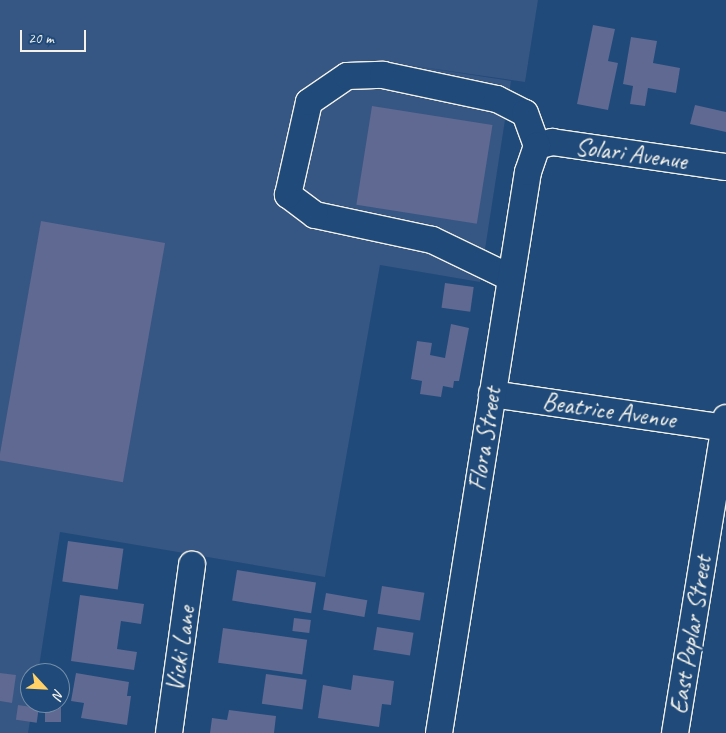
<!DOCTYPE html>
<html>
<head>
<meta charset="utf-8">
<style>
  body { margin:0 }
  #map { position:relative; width:726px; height:733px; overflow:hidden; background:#1f4a7a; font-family:Caveat,sans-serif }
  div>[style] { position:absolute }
  .built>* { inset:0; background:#365683 }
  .building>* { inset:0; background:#5f6991; transform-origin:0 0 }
  .roads { filter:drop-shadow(1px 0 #f4f1e8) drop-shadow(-1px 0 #f4f1e8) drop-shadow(0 1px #f4f1e8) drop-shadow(0 -1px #f4f1e8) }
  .minor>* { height:26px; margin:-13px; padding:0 13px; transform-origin:13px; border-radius:13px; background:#1f4a7a }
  span { translate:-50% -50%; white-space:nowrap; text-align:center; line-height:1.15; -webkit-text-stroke:4px #1f4a7a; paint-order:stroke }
  .street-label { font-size:25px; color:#f4f1e8 }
  .north { position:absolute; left:20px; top:663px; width:50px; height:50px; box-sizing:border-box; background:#1f4a7a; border:1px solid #748da6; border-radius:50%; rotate:115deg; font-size:14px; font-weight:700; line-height:20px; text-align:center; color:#f4f1e8 }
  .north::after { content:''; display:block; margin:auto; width:18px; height:22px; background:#ffd166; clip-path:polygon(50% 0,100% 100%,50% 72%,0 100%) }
  .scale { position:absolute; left:20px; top:30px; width:66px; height:22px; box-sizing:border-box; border:2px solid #f4f1e8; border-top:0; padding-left:6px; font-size:15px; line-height:18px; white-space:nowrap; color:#f4f1e8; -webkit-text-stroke:4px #1f4a7a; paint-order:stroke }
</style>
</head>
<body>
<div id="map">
  <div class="built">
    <i style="clip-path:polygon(0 0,538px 0,525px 82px,407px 65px,511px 81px,480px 282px,380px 265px,325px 577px,60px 532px,38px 673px,30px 673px,30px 703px,33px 703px,28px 733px,0 733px)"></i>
  </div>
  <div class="building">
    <i style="clip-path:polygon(593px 25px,615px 29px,608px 61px,618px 63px,608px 110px,577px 104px)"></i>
    <i style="clip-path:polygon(631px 37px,657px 41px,653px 63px,680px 68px,676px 93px,648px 88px,645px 106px,630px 104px,633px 86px,623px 84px)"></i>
    <i style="clip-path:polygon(695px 105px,726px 112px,726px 132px,690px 124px)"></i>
    <i style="left:372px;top:106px;width:122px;height:100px;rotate:9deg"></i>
    <i style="left:41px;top:221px;width:126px;height:243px;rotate:10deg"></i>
    <i style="left:445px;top:283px;width:29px;height:25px;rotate:8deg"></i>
    <i style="clip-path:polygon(451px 324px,469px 328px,459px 381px,454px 381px,453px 388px,443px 386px,441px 397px,420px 394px,422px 381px,411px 379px,417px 341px,432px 343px,430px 355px,445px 358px)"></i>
    <i style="left:68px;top:541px;width:56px;height:41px;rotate:8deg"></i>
    <i style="left:237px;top:570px;width:80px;height:31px;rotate:9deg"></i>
    <i style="left:382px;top:586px;width:43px;height:28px;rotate:9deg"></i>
    <i style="left:326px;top:593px;width:42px;height:17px;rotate:10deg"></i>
    <i style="clip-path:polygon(80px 595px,144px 604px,141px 624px,121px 621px,117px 649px,137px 652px,134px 670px,71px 661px)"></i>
    <i style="left:294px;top:618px;width:17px;height:13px;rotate:7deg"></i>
    <i style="left:377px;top:627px;width:37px;height:23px;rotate:9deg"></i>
    <i style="left:223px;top:628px;width:85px;height:35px;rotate:8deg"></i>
    <i style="clip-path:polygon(0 673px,16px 675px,12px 703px,0 701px)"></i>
    <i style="clip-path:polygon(76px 673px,129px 682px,127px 696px,131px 696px,127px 725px,81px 718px,84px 703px,71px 701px)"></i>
    <i style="left:266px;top:674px;width:41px;height:30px;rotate:8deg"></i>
    <i style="clip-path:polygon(353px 675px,394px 681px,391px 705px,382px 704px,379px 727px,318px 718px,323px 685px,351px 690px)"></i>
    <i style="left:45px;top:703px;width:16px;height:19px"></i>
    <i style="left:18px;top:705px;width:21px;height:15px;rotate:8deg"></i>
    <i style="clip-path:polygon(229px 710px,276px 716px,274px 733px,210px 733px,212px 718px,227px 720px)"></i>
  </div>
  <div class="roads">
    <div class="minor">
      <i style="left:537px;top:146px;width:16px;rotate:-15deg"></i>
      <i style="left:552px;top:142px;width:176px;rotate:8.2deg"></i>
      <i style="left:511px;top:278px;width:88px;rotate:-154.3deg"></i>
      <i style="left:432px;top:240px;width:120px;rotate:-167.9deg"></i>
      <i style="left:315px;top:215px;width:34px;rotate:-143deg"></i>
      <i style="left:288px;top:195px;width:95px;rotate:-77.3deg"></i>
      <i style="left:309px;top:102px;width:46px;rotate:-34.4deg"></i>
      <i style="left:347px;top:76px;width:36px;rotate:-2deg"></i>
      <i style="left:383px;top:75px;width:116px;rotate:11.9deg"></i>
      <i style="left:497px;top:99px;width:31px;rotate:27deg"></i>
      <i style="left:525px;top:113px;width:35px;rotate:70deg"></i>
      <i style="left:492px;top:394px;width:236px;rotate:8.3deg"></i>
      <i style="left:169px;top:733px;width:170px;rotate:-82.2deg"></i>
      <i style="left:439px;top:733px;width:568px;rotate:-80.99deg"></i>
      <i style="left:528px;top:172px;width:28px;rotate:-71deg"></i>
      <i style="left:675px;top:733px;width:319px;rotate:-80.8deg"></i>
    </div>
  </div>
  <div class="street-label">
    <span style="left:631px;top:154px;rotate:8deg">Solari Avenue</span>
    <span style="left:609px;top:411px;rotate:8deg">Beatrice Avenue</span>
    <span style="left:485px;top:439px;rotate:-81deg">Flora Street</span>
    <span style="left:691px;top:635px;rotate:-81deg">East Poplar Street</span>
    <span style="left:181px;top:649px;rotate:-82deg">Vicki Lane</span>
  </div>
  <div class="north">N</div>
  <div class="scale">20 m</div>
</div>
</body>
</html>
